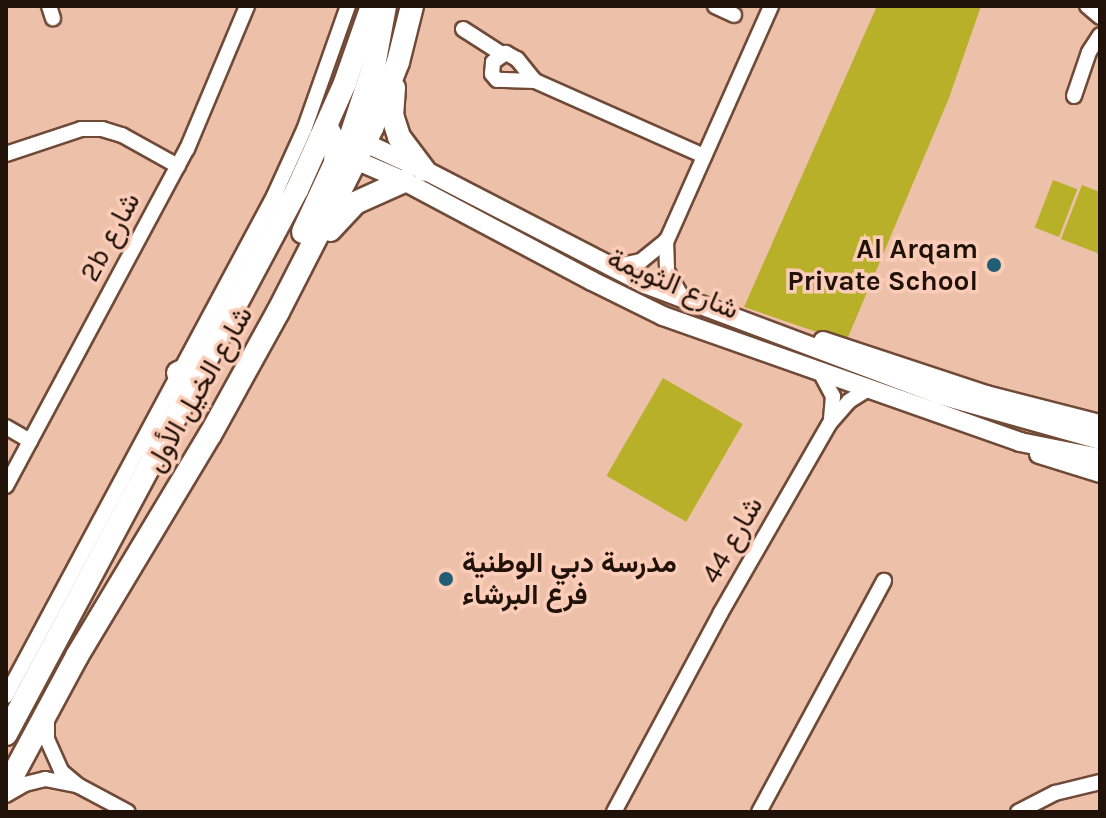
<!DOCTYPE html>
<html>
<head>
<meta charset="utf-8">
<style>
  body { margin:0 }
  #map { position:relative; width:1106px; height:818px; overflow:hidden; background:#edc0aa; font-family:Karla,Vazirmatn,sans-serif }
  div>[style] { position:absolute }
  .green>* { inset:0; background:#b7b028; transform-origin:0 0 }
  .roads { filter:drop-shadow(2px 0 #704a37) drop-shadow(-2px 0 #704a37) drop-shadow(0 2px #704a37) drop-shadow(0 -2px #704a37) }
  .minor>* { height:14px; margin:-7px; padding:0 7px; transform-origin:7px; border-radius:7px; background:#fff }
  .tertiary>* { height:18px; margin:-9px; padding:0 9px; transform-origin:9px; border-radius:9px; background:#fff }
  .secondary>* { height:22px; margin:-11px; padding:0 11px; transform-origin:11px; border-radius:11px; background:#fff }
  .dots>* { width:22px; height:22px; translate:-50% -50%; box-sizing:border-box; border:4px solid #fbccb7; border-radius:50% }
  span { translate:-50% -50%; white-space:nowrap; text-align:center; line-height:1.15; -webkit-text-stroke:7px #fbccb7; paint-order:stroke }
  .street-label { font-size:28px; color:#201109 }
  .poi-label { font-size:28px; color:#201109; font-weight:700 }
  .right { translate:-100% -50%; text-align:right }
  .left { translate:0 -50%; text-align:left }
  .frame { position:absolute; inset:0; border:8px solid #201109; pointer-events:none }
</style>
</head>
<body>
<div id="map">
  <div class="green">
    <i style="clip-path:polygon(877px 6px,981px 6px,949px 98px,846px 342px,744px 307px)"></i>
    <i style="left:1053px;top:180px;width:26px;height:51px;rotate:21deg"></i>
    <i style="clip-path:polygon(1082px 185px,1100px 192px,1100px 254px,1061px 239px)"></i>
    <i style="left:663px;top:378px;width:92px;height:113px;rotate:30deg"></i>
  </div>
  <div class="roads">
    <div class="minor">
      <i style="left:49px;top:6px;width:13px;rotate:72deg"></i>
      <i style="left:715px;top:6px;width:21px;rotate:25deg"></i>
      <i style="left:1087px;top:6px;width:17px;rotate:40deg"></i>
      <i style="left:463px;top:29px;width:46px;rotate:32.7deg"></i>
      <i style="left:506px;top:53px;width:13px;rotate:29deg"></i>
      <i style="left:517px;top:59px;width:28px;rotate:51deg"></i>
      <i style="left:535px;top:81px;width:38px;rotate:-178deg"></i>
      <i style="left:497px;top:80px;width:8px;rotate:-130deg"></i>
      <i style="left:492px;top:74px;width:12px;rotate:-85deg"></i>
      <i style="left:493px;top:62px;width:16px;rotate:-35deg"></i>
      <i style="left:535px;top:81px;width:185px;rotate:23.9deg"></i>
      <i style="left:1074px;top:96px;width:46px;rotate:-71.2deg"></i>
      <i style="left:1089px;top:52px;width:20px;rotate:-57deg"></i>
      <i style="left:6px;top:154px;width:79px;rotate:-18.4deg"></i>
      <i style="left:81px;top:129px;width:21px"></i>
      <i style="left:102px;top:129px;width:21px;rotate:17deg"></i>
      <i style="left:122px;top:135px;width:64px;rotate:29deg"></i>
      <i style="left:666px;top:240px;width:31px;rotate:88deg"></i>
      <i style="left:667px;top:271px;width:32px;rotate:60deg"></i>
      <i style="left:612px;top:267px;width:30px;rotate:-12deg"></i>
      <i style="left:641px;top:261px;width:33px;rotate:-39deg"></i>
      <i style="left:667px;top:240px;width:256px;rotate:-66deg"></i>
      <i style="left:819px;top:370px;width:30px;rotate:62deg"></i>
      <i style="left:833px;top:396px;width:23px;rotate:95deg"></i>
      <i style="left:6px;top:427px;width:28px;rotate:30deg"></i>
      <i style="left:6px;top:486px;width:383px;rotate:-61.8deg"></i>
      <i style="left:187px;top:149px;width:155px;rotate:-67.2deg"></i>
      <i style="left:6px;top:696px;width:567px;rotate:-61.81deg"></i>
      <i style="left:274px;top:196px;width:72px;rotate:-65.6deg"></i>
      <i style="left:304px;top:130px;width:132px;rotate:-70.5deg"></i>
      <i style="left:47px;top:717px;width:22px;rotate:90deg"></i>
      <i style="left:47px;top:739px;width:35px;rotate:66deg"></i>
      <i style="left:61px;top:771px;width:23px;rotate:40deg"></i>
      <i style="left:79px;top:786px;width:55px;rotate:28deg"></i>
      <i style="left:6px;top:795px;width:22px;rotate:-30deg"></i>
      <i style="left:25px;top:784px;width:21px;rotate:-14deg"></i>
      <i style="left:45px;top:779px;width:31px;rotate:11deg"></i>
      <i style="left:614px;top:812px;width:225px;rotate:-61.8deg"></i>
      <i style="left:720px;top:614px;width:220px;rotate:-60.1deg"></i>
      <i style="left:830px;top:423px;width:29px;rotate:-49deg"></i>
      <i style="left:849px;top:401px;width:25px;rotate:-32deg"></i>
      <i style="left:759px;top:812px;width:263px;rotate:-61.6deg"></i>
      <i style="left:1018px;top:812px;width:42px;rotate:-27.2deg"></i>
      <i style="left:1055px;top:793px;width:46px;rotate:-13.7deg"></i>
    </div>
    <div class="tertiary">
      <i style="left:352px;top:137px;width:79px;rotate:24.6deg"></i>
      <i style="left:424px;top:170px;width:249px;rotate:27.3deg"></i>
      <i style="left:645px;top:284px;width:315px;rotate:20.6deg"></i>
      <i style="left:940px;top:395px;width:166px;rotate:15.7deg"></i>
      <i style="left:344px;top:155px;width:65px;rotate:23.4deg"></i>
      <i style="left:404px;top:181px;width:213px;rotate:28deg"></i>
      <i style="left:592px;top:281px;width:79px;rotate:26.2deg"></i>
      <i style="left:663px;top:316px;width:379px;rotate:19.4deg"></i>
      <i style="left:1020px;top:442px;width:82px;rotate:11.3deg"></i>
      <i style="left:823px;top:341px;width:172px;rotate:18.3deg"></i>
      <i style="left:986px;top:395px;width:118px;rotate:14.3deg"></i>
      <i style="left:1039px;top:454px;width:64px;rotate:17.3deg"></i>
    </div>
    <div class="secondary">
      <i style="left:394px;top:88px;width:27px;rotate:94deg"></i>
      <i style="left:392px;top:115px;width:23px;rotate:72deg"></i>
      <i style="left:399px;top:137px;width:41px;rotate:52.9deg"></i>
      <i style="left:357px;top:160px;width:11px;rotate:-128deg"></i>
      <i style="left:350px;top:151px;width:10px;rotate:-96deg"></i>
      <i style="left:349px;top:141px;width:79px;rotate:-71.6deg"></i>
      <i style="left:374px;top:66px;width:61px;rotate:-79.6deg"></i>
      <i style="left:330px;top:230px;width:37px;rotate:-47deg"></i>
      <i style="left:355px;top:203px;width:54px;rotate:-24.2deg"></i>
      <i style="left:303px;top:232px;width:76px;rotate:-65.1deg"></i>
      <i style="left:335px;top:163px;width:18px;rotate:-87deg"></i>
      <i style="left:336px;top:145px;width:20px;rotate:-117deg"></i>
      <i style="left:178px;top:373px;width:29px;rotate:-22deg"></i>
      <i style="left:6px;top:734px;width:617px;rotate:-61.86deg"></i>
      <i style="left:297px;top:190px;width:117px;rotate:-65.8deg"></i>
      <i style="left:345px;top:83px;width:82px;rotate:-70.7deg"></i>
      <i style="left:6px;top:788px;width:150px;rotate:-61.7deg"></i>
      <i style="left:77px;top:656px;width:258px;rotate:-59deg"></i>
      <i style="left:210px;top:435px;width:141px;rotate:-61.1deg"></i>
      <i style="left:278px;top:312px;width:207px;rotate:-62.9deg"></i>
      <i style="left:372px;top:128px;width:71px;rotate:-68.5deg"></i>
      <i style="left:398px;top:62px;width:58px;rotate:-76deg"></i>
    </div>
  </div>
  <div class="dots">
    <i style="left:994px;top:265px;background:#215e75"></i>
    <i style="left:446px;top:579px;background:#215e75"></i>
  </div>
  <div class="street-label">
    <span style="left:110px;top:237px;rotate:-62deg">2b شارع</span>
    <span style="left:673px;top:284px;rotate:23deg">شارع الثويمة</span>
    <span style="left:199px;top:389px;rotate:-60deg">شارع الخيل الأول</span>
    <span style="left:732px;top:540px;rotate:-60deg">شارع 44</span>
  </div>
  <div class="poi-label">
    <span class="right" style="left:978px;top:265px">Al Arqam<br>Private School</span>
    <span class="left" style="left:462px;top:579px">مدرسة دبي الوطنية<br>فرع البرشاء</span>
  </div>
  <div class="frame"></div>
</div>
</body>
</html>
